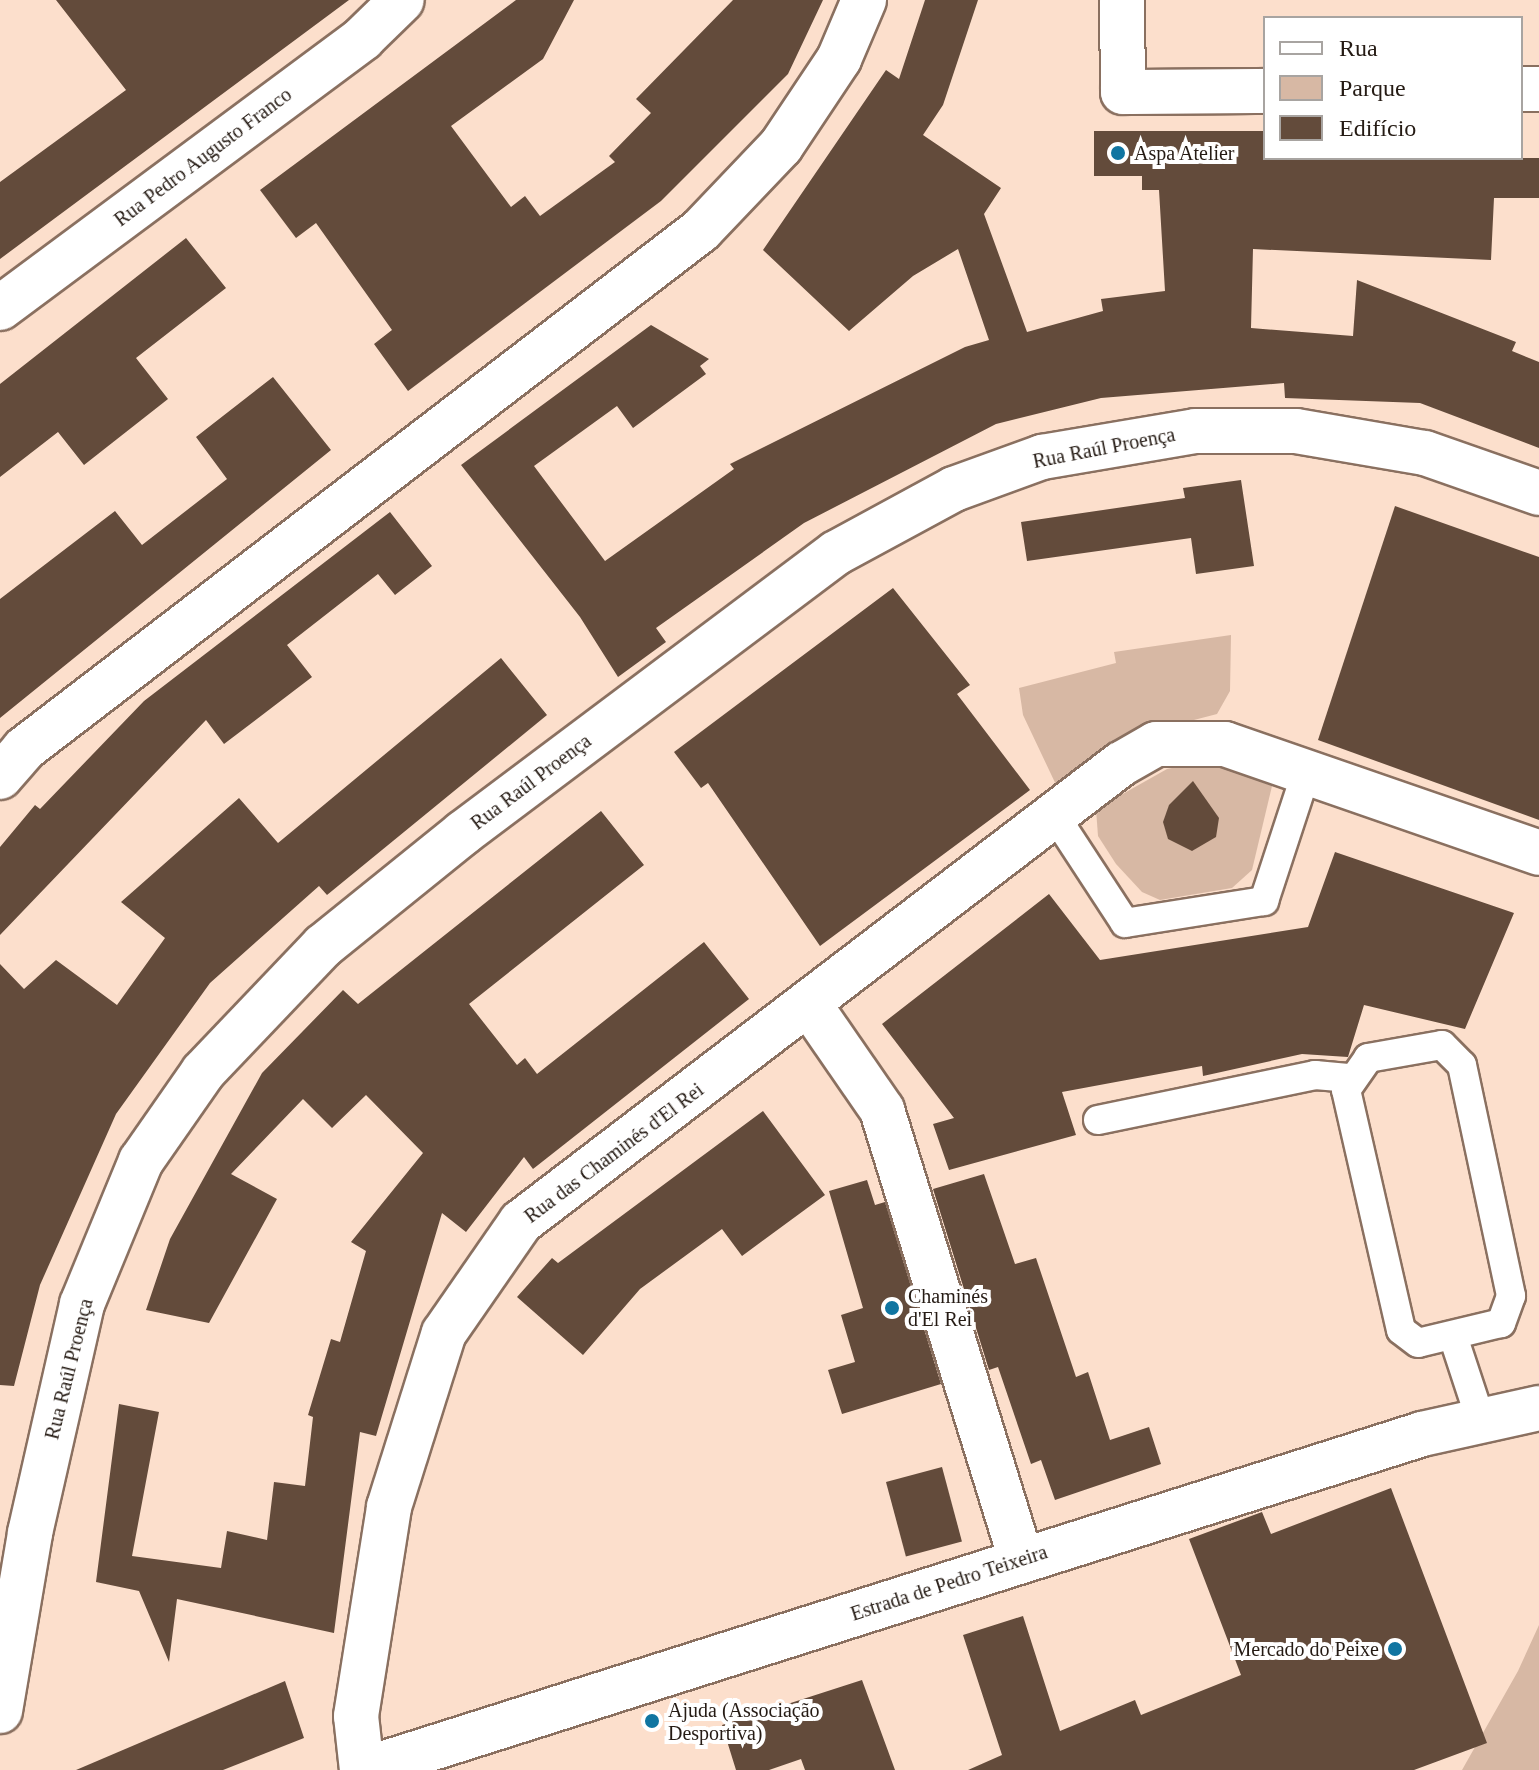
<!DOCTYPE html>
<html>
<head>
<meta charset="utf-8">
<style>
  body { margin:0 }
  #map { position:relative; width:1539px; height:1770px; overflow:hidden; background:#fcdfcc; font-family:"Times New Roman",serif }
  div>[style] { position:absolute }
  .green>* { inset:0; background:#d7b8a4 }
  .building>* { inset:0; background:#634b3b; transform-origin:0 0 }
  .roads { filter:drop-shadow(2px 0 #8a7060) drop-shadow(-2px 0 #8a7060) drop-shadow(0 2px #8a7060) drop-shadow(0 -2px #8a7060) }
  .service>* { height:28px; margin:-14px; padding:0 14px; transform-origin:14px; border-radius:14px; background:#fff }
  .minor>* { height:44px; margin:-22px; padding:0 22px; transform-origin:22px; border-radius:22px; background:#fff }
  .dots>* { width:22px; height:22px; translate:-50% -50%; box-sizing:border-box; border:4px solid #fff; border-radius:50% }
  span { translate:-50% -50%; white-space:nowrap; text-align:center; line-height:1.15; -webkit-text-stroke:8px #fff; paint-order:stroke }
  .poi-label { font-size:20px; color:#251b14 }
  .left { translate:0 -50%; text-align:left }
  .right { translate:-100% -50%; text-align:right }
  .street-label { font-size:20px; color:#251b14 }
  .legend { position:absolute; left:1263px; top:16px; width:260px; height:144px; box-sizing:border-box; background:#fff; border:2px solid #a8a4a1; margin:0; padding:10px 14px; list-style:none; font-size:24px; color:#251b14 }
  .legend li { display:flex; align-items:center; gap:16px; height:40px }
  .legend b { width:40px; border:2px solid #a8a4a1 }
</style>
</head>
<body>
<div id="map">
  <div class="green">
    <i style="clip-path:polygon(1231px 635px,1230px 691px,1217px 714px,1140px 734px,1059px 791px,1023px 715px,1019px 688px,1116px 663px,1114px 652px)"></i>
    <i style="clip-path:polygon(1206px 761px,1272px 786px,1252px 870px,1232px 888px,1160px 900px,1142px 892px,1116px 864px,1098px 836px,1096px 809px,1167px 769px)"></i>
    <i style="clip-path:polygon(1539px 1625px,1539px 1770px,1462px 1770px,1518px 1671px)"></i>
  </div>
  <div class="building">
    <i style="clip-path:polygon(56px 0,349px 0,0 259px,0 182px,126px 90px)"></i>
    <i style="clip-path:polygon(516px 0,574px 0,543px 59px,451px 126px,511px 207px,525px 196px,540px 216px,615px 162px,609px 156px,651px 113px,636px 99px,733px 0,823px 0,788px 74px,661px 201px,408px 391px,374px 344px,392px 330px,316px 223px,296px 238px,260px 190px)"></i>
    <i style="clip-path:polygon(925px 0,978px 0,943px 105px,923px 135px,1001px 188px,984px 214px,1027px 332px,1103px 311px,1101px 299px,1165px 291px,1159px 190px,1142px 190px,1142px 176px,1094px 176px,1094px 131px,1265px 131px,1265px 158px,1539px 158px,1539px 198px,1494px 198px,1491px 260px,1253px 249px,1251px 328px,1353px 336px,1357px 280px,1516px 342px,1512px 351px,1539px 362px,1539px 448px,1420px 403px,1285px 398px,1284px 383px,1101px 398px,996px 424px,804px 523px,656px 628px,666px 642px,618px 677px,580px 617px,461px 465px,651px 325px,709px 359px,700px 366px,706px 374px,633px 428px,617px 406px,534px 466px,605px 561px,734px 469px,730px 464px,965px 347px,989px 340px,958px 249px,913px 276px,849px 331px,763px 250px,886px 70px,899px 79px)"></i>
    <i style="clip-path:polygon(186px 238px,226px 288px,136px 358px,168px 399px,84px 465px,58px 432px,0 477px,0 384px)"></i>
    <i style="clip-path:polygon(273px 377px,331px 450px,0 718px,0 599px,115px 511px,142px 545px,227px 479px,196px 437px)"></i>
    <i style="clip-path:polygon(1241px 480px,1254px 566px,1196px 574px,1191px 538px,1027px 561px,1021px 522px,1185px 498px,1183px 488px)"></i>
    <i style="clip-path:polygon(1395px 506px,1539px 557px,1539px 820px,1318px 740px)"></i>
    <i style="clip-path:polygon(390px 512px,432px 566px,395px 595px,378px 574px,287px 645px,312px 677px,224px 744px,206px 720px,0 935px,0 847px,35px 805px,40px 809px,144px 701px)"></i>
    <i style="clip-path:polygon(893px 588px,970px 685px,957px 694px,1030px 790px,820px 946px,708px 783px,701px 788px,674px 752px)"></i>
    <i style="clip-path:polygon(501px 658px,547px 715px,327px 895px,319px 886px,210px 983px,116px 1114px,40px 1285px,14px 1386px,0 1385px,0 964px,24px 989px,56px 960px,117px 1005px,165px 938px,121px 902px,239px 798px,278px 843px)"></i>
    <i style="clip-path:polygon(1193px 781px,1219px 818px,1216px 837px,1192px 851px,1168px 839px,1163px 822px,1169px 805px)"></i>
    <i style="clip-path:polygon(601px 811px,644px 865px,469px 1004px,517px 1065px,525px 1058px,537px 1074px,704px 942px,749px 999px,533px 1169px,524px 1157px,466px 1232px,442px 1213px,376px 1436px,360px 1432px,334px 1633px,177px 1599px,169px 1662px,139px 1591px,96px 1582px,119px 1404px,159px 1412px,132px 1556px,221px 1568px,227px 1531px,267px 1540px,274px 1482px,305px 1486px,313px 1417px,308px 1415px,331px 1339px,340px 1342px,366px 1251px,351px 1242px,423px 1153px,366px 1095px,332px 1128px,303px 1099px,231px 1174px,277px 1199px,209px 1323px,146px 1310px,170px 1239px,262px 1073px,343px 990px,358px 1004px)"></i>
    <i style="clip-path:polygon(1335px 852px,1514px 913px,1465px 1029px,1364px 1005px,1348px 1057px,1302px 1054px,1203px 1076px,1202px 1066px,1062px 1092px,1076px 1135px,949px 1170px,933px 1124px,954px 1118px,882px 1024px,1049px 894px,1100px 960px,1308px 927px)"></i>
    <i style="clip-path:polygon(763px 1111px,825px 1195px,742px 1256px,722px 1229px,640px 1289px,583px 1355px,517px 1297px,552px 1258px,558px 1263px)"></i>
    <i style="clip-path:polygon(984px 1174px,1015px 1264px,1036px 1258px,1076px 1377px,1088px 1372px,1110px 1440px,1149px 1427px,1161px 1464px,1055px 1500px,1041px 1460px,1031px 1464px,998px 1367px,989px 1370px,933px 1189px)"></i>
    <i style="clip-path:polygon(867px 1180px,875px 1205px,885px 1202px,941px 1384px,842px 1414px,828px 1370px,855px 1362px,841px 1315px,863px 1308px,829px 1191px)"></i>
    <i style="left:942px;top:1467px;width:77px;height:58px;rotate:75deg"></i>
    <i style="clip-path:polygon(1391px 1488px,1487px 1743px,1414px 1770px,968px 1770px,1002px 1755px,963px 1635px,1023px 1616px,1060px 1731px,1135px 1700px,1141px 1715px,1241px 1675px,1189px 1539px,1262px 1512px,1271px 1534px)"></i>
    <i style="clip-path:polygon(862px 1680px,895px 1770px,805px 1770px,801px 1759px,769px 1770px,736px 1770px,722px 1725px)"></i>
    <i style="clip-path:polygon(285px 1681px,304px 1738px,223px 1770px,76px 1770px)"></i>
  </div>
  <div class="roads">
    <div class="service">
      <i style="left:1057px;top:819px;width:124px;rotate:56.8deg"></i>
      <i style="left:1125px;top:923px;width:141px;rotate:-9deg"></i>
      <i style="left:1264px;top:901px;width:135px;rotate:-71.8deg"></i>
      <i style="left:1442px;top:1045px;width:28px;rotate:45deg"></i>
      <i style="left:1462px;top:1065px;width:236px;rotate:78deg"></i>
      <i style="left:1511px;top:1296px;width:29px;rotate:110deg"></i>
      <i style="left:1501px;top:1323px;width:85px;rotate:166.5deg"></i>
      <i style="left:1418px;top:1343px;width:21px;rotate:-143deg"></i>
      <i style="left:1401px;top:1330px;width:246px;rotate:-102.9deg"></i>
      <i style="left:1346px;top:1090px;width:39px;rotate:-55deg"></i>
      <i style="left:1368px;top:1058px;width:75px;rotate:-10deg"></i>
      <i style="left:1098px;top:1120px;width:222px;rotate:-11.7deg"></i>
      <i style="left:1315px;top:1075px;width:33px;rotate:5deg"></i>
      <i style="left:1453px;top:1336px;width:86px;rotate:71.8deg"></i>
    </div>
    <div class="minor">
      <i style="left:1122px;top:0;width:92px;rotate:89.4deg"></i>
      <i style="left:1123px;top:92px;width:142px;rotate:-0.4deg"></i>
      <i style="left:1521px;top:89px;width:18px"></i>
      <i style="left:0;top:308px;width:452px;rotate:-36.6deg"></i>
      <i style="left:363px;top:38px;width:54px;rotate:-44.3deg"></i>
      <i style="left:0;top:777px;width:37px;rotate:-49deg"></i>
      <i style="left:24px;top:749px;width:853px;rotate:-37.47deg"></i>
      <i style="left:701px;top:230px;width:116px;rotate:-46.4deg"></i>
      <i style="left:781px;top:146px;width:105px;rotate:-56.3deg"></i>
      <i style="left:839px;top:59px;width:64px;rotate:-67deg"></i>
      <i style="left:809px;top:1004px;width:129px;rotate:55.4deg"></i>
      <i style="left:882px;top:1110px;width:469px;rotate:72.8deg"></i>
      <i style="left:0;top:1711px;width:181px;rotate:-80.4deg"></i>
      <i style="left:30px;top:1533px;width:235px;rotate:-77.2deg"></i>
      <i style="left:82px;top:1304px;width:155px;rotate:-67.6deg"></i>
      <i style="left:141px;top:1161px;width:108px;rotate:-55.1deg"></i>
      <i style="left:203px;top:1072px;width:174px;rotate:-46.4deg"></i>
      <i style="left:323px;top:946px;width:180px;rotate:-38.9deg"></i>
      <i style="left:463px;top:833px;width:466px;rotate:-36.9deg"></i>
      <i style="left:836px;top:553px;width:134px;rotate:-28.5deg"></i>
      <i style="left:954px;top:489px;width:94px;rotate:-20deg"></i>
      <i style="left:1042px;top:457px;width:155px;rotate:-9.6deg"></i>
      <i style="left:1195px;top:431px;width:101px"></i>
      <i style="left:1296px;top:431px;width:131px;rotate:9.7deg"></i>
      <i style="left:1425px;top:453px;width:121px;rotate:19.3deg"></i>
      <i style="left:362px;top:1770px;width:54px;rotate:-96.3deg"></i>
      <i style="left:356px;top:1716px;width:212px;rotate:-81deg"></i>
      <i style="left:389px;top:1507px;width:182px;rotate:-72.5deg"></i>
      <i style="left:444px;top:1333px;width:135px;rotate:-55.3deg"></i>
      <i style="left:521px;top:1222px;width:755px;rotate:-37.36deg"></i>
      <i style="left:1121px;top:764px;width:40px;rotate:-29.7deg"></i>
      <i style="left:1156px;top:744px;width:69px"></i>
      <i style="left:1225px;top:744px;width:332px;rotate:19.1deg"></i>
      <i style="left:363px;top:1770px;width:1111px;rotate:-17.6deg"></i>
      <i style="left:1422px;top:1434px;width:120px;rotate:-12.5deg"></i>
    </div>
  </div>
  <div class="dots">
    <i style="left:1118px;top:153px;background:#1075a1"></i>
    <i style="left:892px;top:1308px;background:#1075a1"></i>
    <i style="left:1395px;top:1649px;background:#1075a1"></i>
    <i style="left:652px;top:1721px;background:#1075a1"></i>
  </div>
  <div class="poi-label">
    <span class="left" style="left:1134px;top:153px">Aspa Atelier</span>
    <span class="left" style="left:908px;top:1308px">Chaminés<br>d'El Rei</span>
    <span class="right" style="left:1379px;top:1649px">Mercado do Peixe</span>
    <span class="left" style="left:668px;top:1722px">Ajuda (Associação<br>Desportiva)</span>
  </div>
  <div class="street-label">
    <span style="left:203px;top:157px;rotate:-37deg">Rua Pedro Augusto Franco</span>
    <span style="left:1104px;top:448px;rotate:-11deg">Rua Raúl Proença</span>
    <span style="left:531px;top:782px;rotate:-37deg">Rua Raúl Proença</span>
    <span style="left:614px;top:1153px;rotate:-37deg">Rua das Chaminés d'El Rei</span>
    <span style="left:69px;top:1369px;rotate:-76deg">Rua Raúl Proença</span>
    <span style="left:949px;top:1583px;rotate:-18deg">Estrada de Pedro Teixeira</span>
  </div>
  <ul class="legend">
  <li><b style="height:10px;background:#fff"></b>Rua</li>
  <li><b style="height:22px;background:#d7b8a4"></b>Parque</li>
  <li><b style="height:22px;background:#634b3b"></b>Edifício</li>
  </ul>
</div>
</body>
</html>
